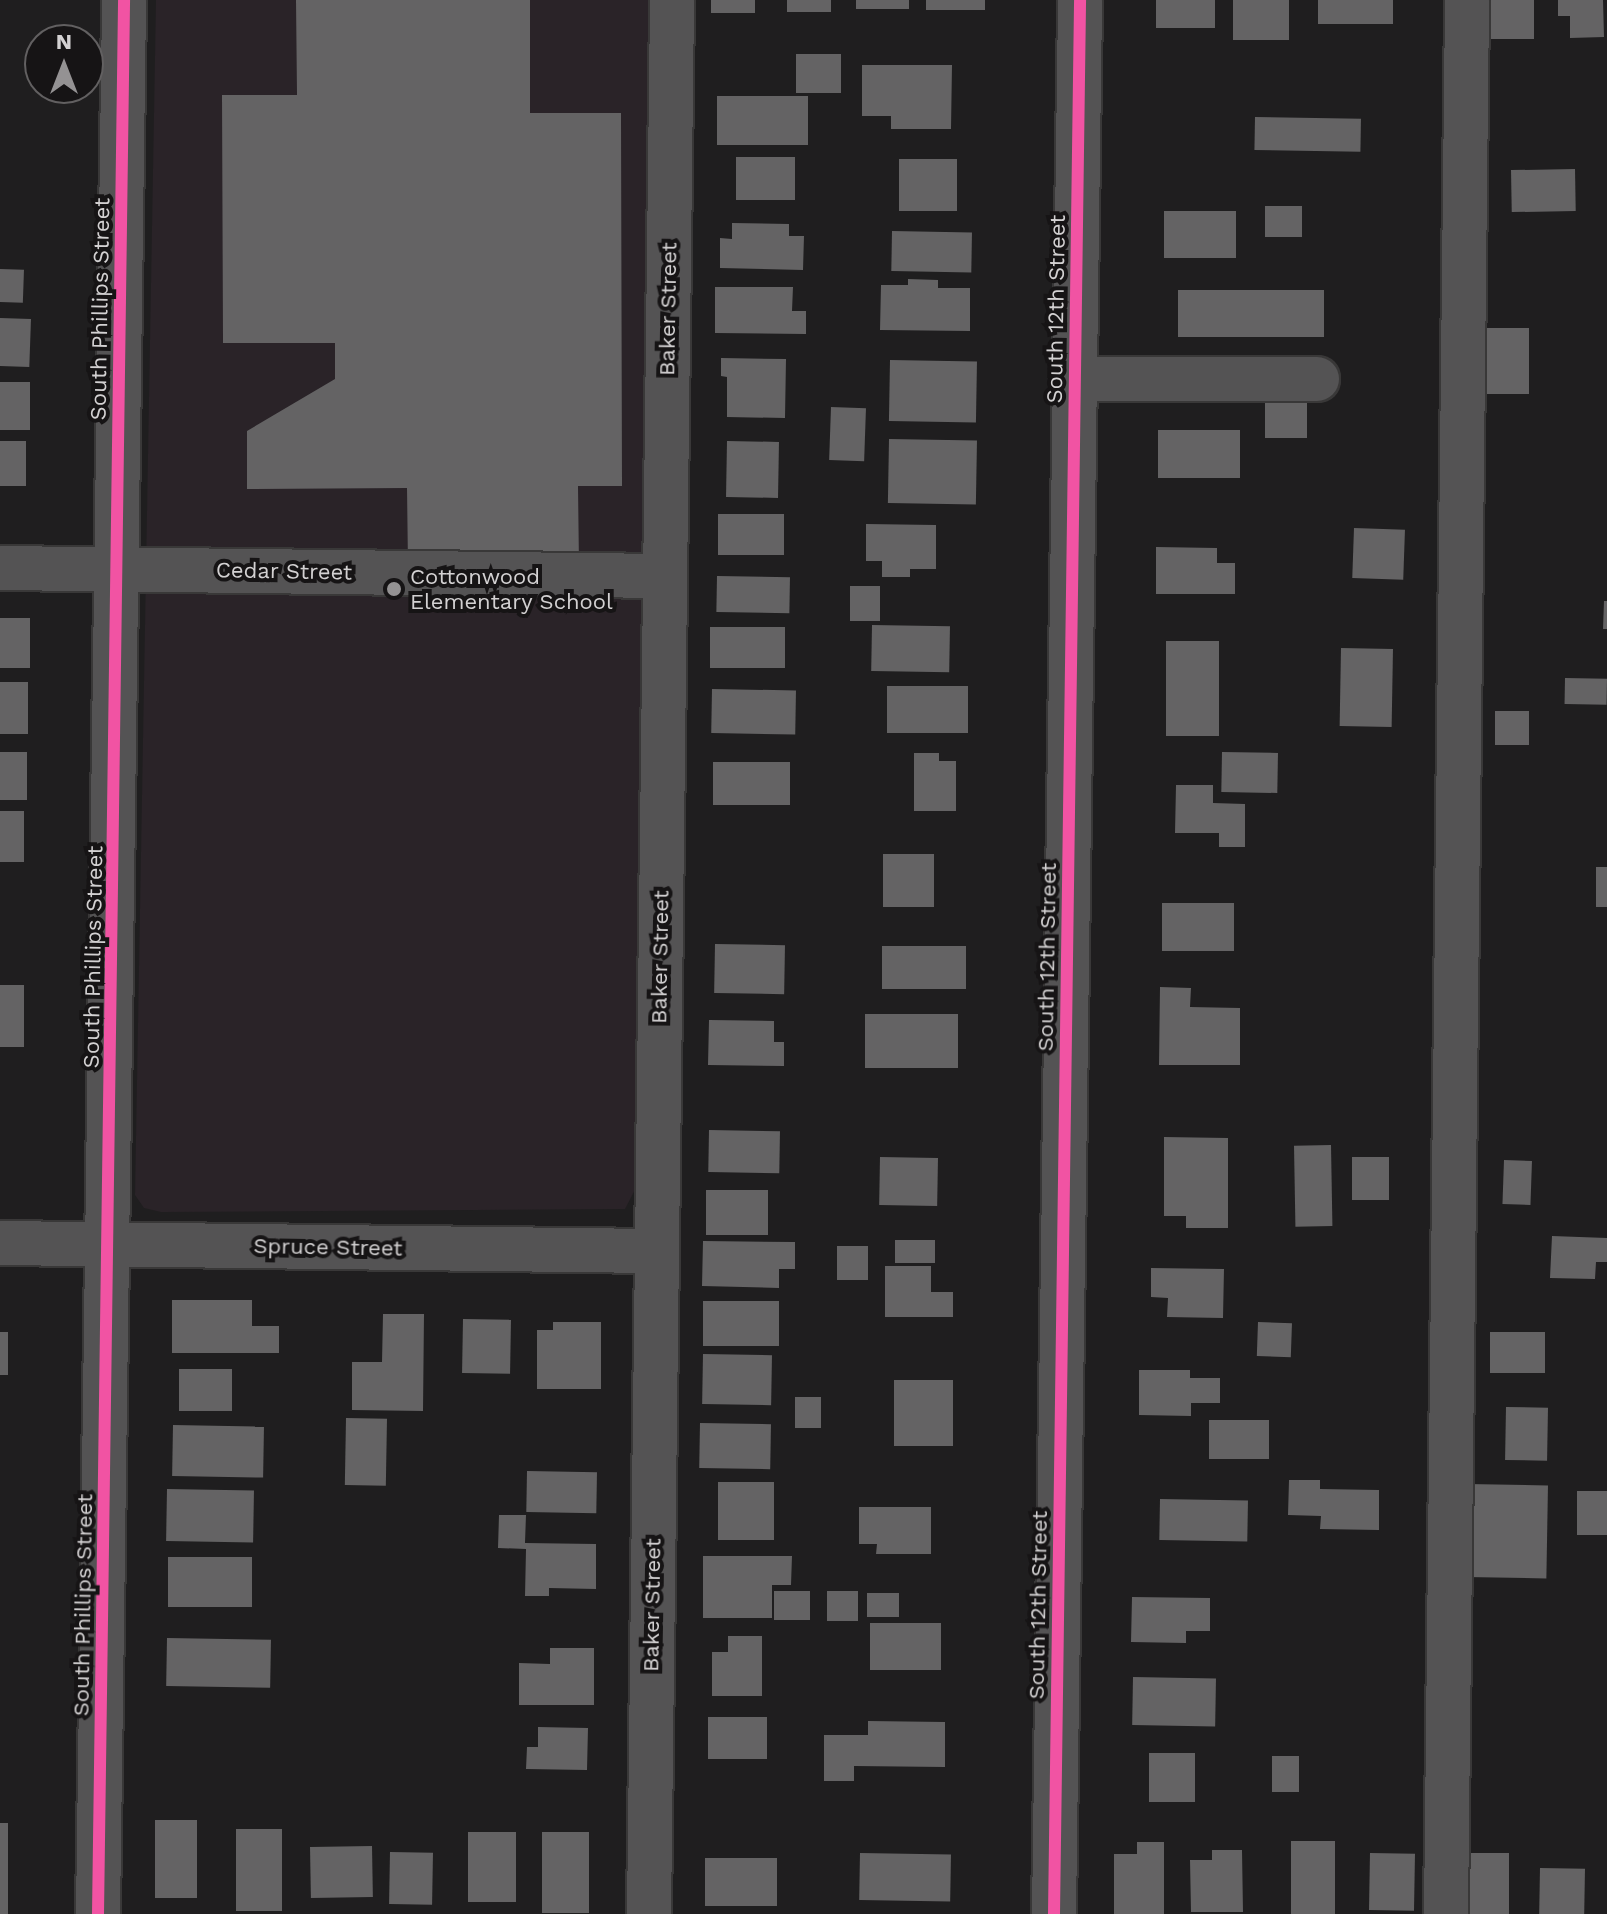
<!DOCTYPE html>
<html>
<head>
<meta charset="utf-8">
<style>
  body { margin:0 }
  #map { position:relative; width:1607px; height:1914px; overflow:hidden; background:#1f1e1f; font-family:"Work Sans",sans-serif }
  div>[style] { position:absolute }
  .built>* { inset:0; background:#2a2328 }
  .building>* { inset:0; background:#646364; transform-origin:0 0 }
  .roads { filter:drop-shadow(2px 0 #393838) drop-shadow(-2px 0 #393838) drop-shadow(0 2px #393838) drop-shadow(0 -2px #393838) }
  .minor>* { height:44px; margin:-22px; padding:0 22px; transform-origin:22px; border-radius:22px; background:#545354 }
  .cycleway>* { height:12px; margin:-6px; padding:0 6px; transform-origin:6px; border-radius:6px; background:#f153a3 }
  .dots>* { width:22px; height:22px; translate:-50% -50%; box-sizing:border-box; border:4px solid #161415; border-radius:50% }
  span { translate:-50% -50%; white-space:nowrap; text-align:center; line-height:1.15; -webkit-text-stroke:8px #161415; paint-order:stroke }
  .street-label { font-size:22px; color:#d3d1d2 }
  .poi-label { font-size:22px; color:#d3d1d2 }
  .left { translate:0 -50%; text-align:left }
  .north { position:absolute; left:24px; top:24px; width:80px; height:80px; box-sizing:border-box; background:#161415; border:2px solid #626061; border-radius:50%; rotate:0deg; font-size:22px; font-weight:700; line-height:32px; text-align:center; color:#d3d1d2 }
  .north::after { content:''; display:block; margin:auto; width:28px; height:36px; background:#949293; clip-path:polygon(50% 0,100% 100%,50% 72%,0 100%) }
</style>
</head>
<body>
<div id="map">
  <div class="built">
    <i style="clip-path:polygon(156px 0,651px 0,639px 1182px,625px 1209px,161px 1212px,144px 1208px,135px 1195px)"></i>
  </div>
  <div class="building">
    <i style="clip-path:polygon(296px 0,530px 0,530px 113px,621px 113px,622px 486px,578px 486px,579px 565px,408px 566px,407px 488px,247px 489px,247px 431px,335px 379px,335px 343px,223px 343px,222px 95px,297px 95px)"></i>
    <i style="left:711px;top:0;width:44px;height:13px"></i>
    <i style="left:787px;top:0;width:44px;height:12px"></i>
    <i style="left:856px;top:0;width:53px;height:9px"></i>
    <i style="left:926px;top:0;width:59px;height:10px"></i>
    <i style="left:1156px;top:0;width:59px;height:28px"></i>
    <i style="left:1233px;top:0;width:56px;height:40px"></i>
    <i style="left:1318px;top:0;width:75px;height:24px"></i>
    <i style="left:1488px;top:0;width:46px;height:39px"></i>
    <i style="clip-path:polygon(1558px 0,1603px 0,1604px 37px,1570px 38px,1570px 16px,1558px 16px)"></i>
    <i style="left:796px;top:54px;width:45px;height:39px"></i>
    <i style="clip-path:polygon(862px 65px,952px 65px,951px 129px,891px 129px,891px 116px,862px 116px)"></i>
    <i style="left:717px;top:96px;width:91px;height:49px"></i>
    <i style="left:1255px;top:117px;width:106px;height:33px;rotate:1deg"></i>
    <i style="left:736px;top:157px;width:59px;height:43px"></i>
    <i style="left:899px;top:159px;width:58px;height:52px"></i>
    <i style="left:1575px;top:169px;width:42px;height:64px;rotate:89deg"></i>
    <i style="left:1265px;top:206px;width:37px;height:31px"></i>
    <i style="left:1164px;top:211px;width:72px;height:47px"></i>
    <i style="clip-path:polygon(732px 223px,789px 224px,789px 236px,804px 236px,803px 270px,720px 268px,720px 238px,732px 239px)"></i>
    <i style="left:892px;top:231px;width:80px;height:40px;rotate:1deg"></i>
    <i style="left:0;top:269px;width:24px;height:33px;rotate:2deg"></i>
    <i style="clip-path:polygon(908px 279px,938px 280px,938px 288px,970px 288px,970px 331px,880px 330px,881px 285px,908px 285px)"></i>
    <i style="clip-path:polygon(715px 287px,793px 287px,792px 311px,806px 311px,806px 334px,715px 333px)"></i>
    <i style="left:1178px;top:290px;width:146px;height:47px"></i>
    <i style="left:0;top:318px;width:31px;height:48px;rotate:2deg"></i>
    <i style="left:1480px;top:328px;width:49px;height:66px"></i>
    <i style="clip-path:polygon(721px 358px,786px 359px,785px 418px,727px 417px,727px 377px,721px 376px)"></i>
    <i style="left:890px;top:360px;width:87px;height:61px;rotate:1deg"></i>
    <i style="left:0;top:382px;width:30px;height:48px"></i>
    <i style="left:1265px;top:400px;width:42px;height:38px"></i>
    <i style="left:831px;top:407px;width:35px;height:53px;rotate:2deg"></i>
    <i style="left:1158px;top:430px;width:82px;height:48px"></i>
    <i style="left:889px;top:439px;width:88px;height:64px;rotate:1deg"></i>
    <i style="left:0;top:441px;width:26px;height:45px"></i>
    <i style="left:727px;top:441px;width:52px;height:56px;rotate:1deg"></i>
    <i style="left:718px;top:514px;width:66px;height:41px"></i>
    <i style="clip-path:polygon(866px 524px,936px 525px,936px 569px,910px 569px,910px 577px,882px 577px,882px 561px,866px 561px)"></i>
    <i style="left:1354px;top:528px;width:51px;height:50px;rotate:2deg"></i>
    <i style="clip-path:polygon(1156px 547px,1217px 548px,1217px 563px,1235px 563px,1235px 594px,1156px 594px)"></i>
    <i style="left:717px;top:576px;width:73px;height:36px;rotate:1deg"></i>
    <i style="left:850px;top:586px;width:30px;height:35px"></i>
    <i style="clip-path:polygon(1604px 601px,1607px 601px,1607px 629px,1603px 629px)"></i>
    <i style="left:30px;top:618px;width:50px;height:30px;rotate:90deg"></i>
    <i style="left:872px;top:625px;width:78px;height:46px;rotate:1deg"></i>
    <i style="left:710px;top:627px;width:75px;height:41px"></i>
    <i style="left:1166px;top:641px;width:53px;height:95px"></i>
    <i style="left:1341px;top:648px;width:52px;height:78px;rotate:1deg"></i>
    <i style="left:1565px;top:678px;width:42px;height:26px;rotate:1deg"></i>
    <i style="left:0;top:682px;width:28px;height:52px"></i>
    <i style="left:887px;top:686px;width:81px;height:47px"></i>
    <i style="left:712px;top:689px;width:84px;height:44px;rotate:1deg"></i>
    <i style="left:1495px;top:711px;width:34px;height:34px"></i>
    <i style="left:0;top:752px;width:27px;height:48px"></i>
    <i style="left:1222px;top:752px;width:56px;height:40px;rotate:1deg"></i>
    <i style="clip-path:polygon(914px 753px,939px 753px,939px 761px,956px 761px,956px 811px,914px 811px)"></i>
    <i style="left:713px;top:762px;width:77px;height:43px"></i>
    <i style="clip-path:polygon(1176px 785px,1213px 785px,1213px 803px,1245px 804px,1245px 847px,1219px 847px,1219px 833px,1175px 833px)"></i>
    <i style="left:0;top:811px;width:24px;height:51px"></i>
    <i style="left:883px;top:854px;width:51px;height:53px"></i>
    <i style="left:1596px;top:867px;width:11px;height:40px"></i>
    <i style="left:1162px;top:903px;width:72px;height:48px"></i>
    <i style="left:715px;top:944px;width:70px;height:49px;rotate:1deg"></i>
    <i style="left:882px;top:946px;width:84px;height:43px"></i>
    <i style="left:0;top:985px;width:24px;height:62px"></i>
    <i style="clip-path:polygon(1160px 987px,1191px 988px,1190px 1007px,1240px 1008px,1240px 1065px,1159px 1065px)"></i>
    <i style="left:865px;top:1014px;width:93px;height:54px"></i>
    <i style="clip-path:polygon(709px 1020px,774px 1021px,774px 1042px,784px 1042px,784px 1066px,708px 1065px)"></i>
    <i style="left:709px;top:1130px;width:71px;height:42px;rotate:1deg"></i>
    <i style="clip-path:polygon(1164px 1137px,1228px 1138px,1228px 1228px,1186px 1228px,1186px 1216px,1164px 1216px)"></i>
    <i style="left:1331px;top:1145px;width:81px;height:37px;rotate:89deg"></i>
    <i style="left:880px;top:1157px;width:58px;height:48px;rotate:1deg"></i>
    <i style="left:1352px;top:1157px;width:37px;height:43px"></i>
    <i style="left:1504px;top:1160px;width:28px;height:44px;rotate:2deg"></i>
    <i style="left:706px;top:1190px;width:62px;height:45px"></i>
    <i style="clip-path:polygon(1552px 1236px,1607px 1238px,1607px 1262px,1596px 1262px,1595px 1279px,1550px 1278px)"></i>
    <i style="left:895px;top:1240px;width:40px;height:23px"></i>
    <i style="clip-path:polygon(703px 1241px,795px 1242px,795px 1269px,779px 1269px,779px 1288px,702px 1286px)"></i>
    <i style="left:837px;top:1246px;width:31px;height:34px"></i>
    <i style="clip-path:polygon(885px 1266px,931px 1266px,931px 1292px,953px 1292px,953px 1317px,885px 1317px)"></i>
    <i style="clip-path:polygon(1151px 1268px,1224px 1269px,1223px 1318px,1167px 1317px,1168px 1298px,1151px 1297px)"></i>
    <i style="clip-path:polygon(172px 1300px,252px 1300px,252px 1326px,279px 1326px,279px 1353px,172px 1353px)"></i>
    <i style="left:703px;top:1301px;width:76px;height:45px"></i>
    <i style="clip-path:polygon(383px 1314px,424px 1314px,423px 1411px,352px 1410px,352px 1362px,382px 1362px)"></i>
    <i style="left:463px;top:1319px;width:48px;height:54px;rotate:1deg"></i>
    <i style="clip-path:polygon(553px 1322px,601px 1322px,601px 1389px,537px 1389px,537px 1330px,553px 1330px)"></i>
    <i style="left:1258px;top:1322px;width:34px;height:34px;rotate:2deg"></i>
    <i style="left:0;top:1332px;width:8px;height:43px"></i>
    <i style="left:1490px;top:1332px;width:55px;height:41px"></i>
    <i style="left:703px;top:1354px;width:69px;height:50px;rotate:1deg"></i>
    <i style="left:179px;top:1369px;width:53px;height:42px"></i>
    <i style="clip-path:polygon(1139px 1370px,1190px 1370px,1190px 1378px,1220px 1378px,1220px 1403px,1191px 1403px,1191px 1416px,1139px 1415px)"></i>
    <i style="left:894px;top:1380px;width:59px;height:66px"></i>
    <i style="left:795px;top:1397px;width:26px;height:31px"></i>
    <i style="left:1506px;top:1407px;width:42px;height:53px;rotate:1deg"></i>
    <i style="left:346px;top:1418px;width:41px;height:67px;rotate:1deg"></i>
    <i style="left:1209px;top:1420px;width:60px;height:39px"></i>
    <i style="left:700px;top:1423px;width:71px;height:45px;rotate:1deg"></i>
    <i style="left:173px;top:1425px;width:91px;height:51px;rotate:1deg"></i>
    <i style="left:527px;top:1471px;width:70px;height:41px;rotate:1deg"></i>
    <i style="clip-path:polygon(1289px 1480px,1320px 1480px,1320px 1489px,1379px 1490px,1379px 1530px,1320px 1529px,1321px 1516px,1288px 1515px)"></i>
    <i style="left:718px;top:1482px;width:56px;height:58px"></i>
    <i style="left:1467px;top:1484px;width:81px;height:93px;rotate:1deg"></i>
    <i style="left:167px;top:1489px;width:87px;height:52px;rotate:1deg"></i>
    <i style="left:1577px;top:1491px;width:30px;height:44px"></i>
    <i style="left:1160px;top:1499px;width:88px;height:41px;rotate:1deg"></i>
    <i style="clip-path:polygon(859px 1507px,931px 1507px,931px 1554px,876px 1554px,877px 1544px,859px 1544px)"></i>
    <i style="clip-path:polygon(499px 1515px,526px 1515px,525px 1543px,596px 1544px,596px 1589px,549px 1588px,549px 1596px,525px 1596px,526px 1549px,498px 1548px)"></i>
    <i style="clip-path:polygon(703px 1556px,792px 1556px,791px 1585px,772px 1585px,772px 1618px,703px 1618px)"></i>
    <i style="left:168px;top:1557px;width:84px;height:50px"></i>
    <i style="left:774px;top:1591px;width:36px;height:29px"></i>
    <i style="left:858px;top:1591px;width:30px;height:31px;rotate:90deg"></i>
    <i style="left:867px;top:1593px;width:32px;height:24px"></i>
    <i style="clip-path:polygon(1132px 1597px,1210px 1598px,1210px 1631px,1186px 1631px,1186px 1643px,1131px 1642px)"></i>
    <i style="left:870px;top:1623px;width:71px;height:47px"></i>
    <i style="clip-path:polygon(728px 1636px,762px 1636px,762px 1696px,712px 1696px,712px 1652px,728px 1652px)"></i>
    <i style="left:167px;top:1638px;width:104px;height:48px;rotate:1deg"></i>
    <i style="clip-path:polygon(550px 1648px,594px 1648px,594px 1705px,519px 1705px,519px 1663px,550px 1664px)"></i>
    <i style="left:1133px;top:1677px;width:83px;height:48px;rotate:1deg"></i>
    <i style="left:708px;top:1717px;width:59px;height:42px"></i>
    <i style="clip-path:polygon(868px 1721px,945px 1722px,945px 1767px,854px 1766px,854px 1781px,824px 1781px,824px 1735px,868px 1735px)"></i>
    <i style="clip-path:polygon(538px 1727px,588px 1728px,587px 1770px,526px 1769px,527px 1747px,538px 1747px)"></i>
    <i style="left:1149px;top:1753px;width:46px;height:49px"></i>
    <i style="left:1272px;top:1756px;width:27px;height:36px"></i>
    <i style="left:155px;top:1820px;width:42px;height:78px"></i>
    <i style="left:0;top:1823px;width:8px;height:91px"></i>
    <i style="left:236px;top:1829px;width:46px;height:82px"></i>
    <i style="left:468px;top:1832px;width:48px;height:70px"></i>
    <i style="left:542px;top:1832px;width:47px;height:81px"></i>
    <i style="left:1291px;top:1841px;width:44px;height:73px"></i>
    <i style="clip-path:polygon(1137px 1842px,1164px 1842px,1164px 1914px,1114px 1914px,1114px 1854px,1137px 1854px)"></i>
    <i style="left:372px;top:1846px;width:51px;height:62px;rotate:89deg"></i>
    <i style="clip-path:polygon(1212px 1850px,1242px 1850px,1243px 1912px,1191px 1912px,1190px 1860px,1212px 1860px)"></i>
    <i style="left:390px;top:1852px;width:43px;height:52px;rotate:1deg"></i>
    <i style="left:860px;top:1853px;width:91px;height:47px;rotate:1deg"></i>
    <i style="left:1370px;top:1853px;width:45px;height:57px;rotate:1deg"></i>
    <i style="left:1459px;top:1853px;width:50px;height:61px"></i>
    <i style="left:705px;top:1858px;width:72px;height:48px"></i>
    <i style="left:1540px;top:1868px;width:45px;height:46px;rotate:1deg"></i>
  </div>
  <div class="roads">
    <div class="minor">
      <i style="left:1075px;top:379px;width:242px"></i>
      <i style="left:0;top:568px;width:665px;rotate:0.69deg"></i>
      <i style="left:0;top:1243px;width:657px;rotate:0.7deg"></i>
      <i style="left:98px;top:1914px;width:1914px;rotate:-89.22deg"></i>
      <i style="left:649px;top:1914px;width:1914px;rotate:-89.31deg"></i>
      <i style="left:1054px;top:1914px;width:1914px;rotate:-89.22deg"></i>
      <i style="left:1446px;top:1914px;width:1914px;rotate:-89.37deg"></i>
    </div>
  </div>
  <div class="cycleway">
    <i style="left:98px;top:1914px;width:1914px;rotate:-89.22deg"></i>
    <i style="left:1054px;top:1914px;width:1914px;rotate:-89.22deg"></i>
  </div>
  <div class="dots">
    <i style="left:394px;top:589px;background:#949293"></i>
  </div>
  <div class="street-label">
    <span style="left:100px;top:309px;rotate:-89deg">South Phillips Street</span>
    <span style="left:668px;top:309px;rotate:-89deg">Baker Street</span>
    <span style="left:1056px;top:309px;rotate:-89deg">South 12th Street</span>
    <span style="left:284px;top:571px;rotate:1deg">Cedar Street</span>
    <span style="left:93px;top:957px;rotate:-89deg">South Phillips Street</span>
    <span style="left:660px;top:957px;rotate:-89deg">Baker Street</span>
    <span style="left:1047px;top:957px;rotate:-89deg">South 12th Street</span>
    <span style="left:328px;top:1247px;rotate:1deg">Spruce Street</span>
    <span style="left:83px;top:1605px;rotate:-89deg">South Phillips Street</span>
    <span style="left:652px;top:1605px;rotate:-89deg">Baker Street</span>
    <span style="left:1038px;top:1605px;rotate:-89deg">South 12th Street</span>
  </div>
  <div class="poi-label">
    <span class="left" style="left:410px;top:589px">Cottonwood<br>Elementary School</span>
  </div>
  <div class="north">N</div>
</div>
</body>
</html>
